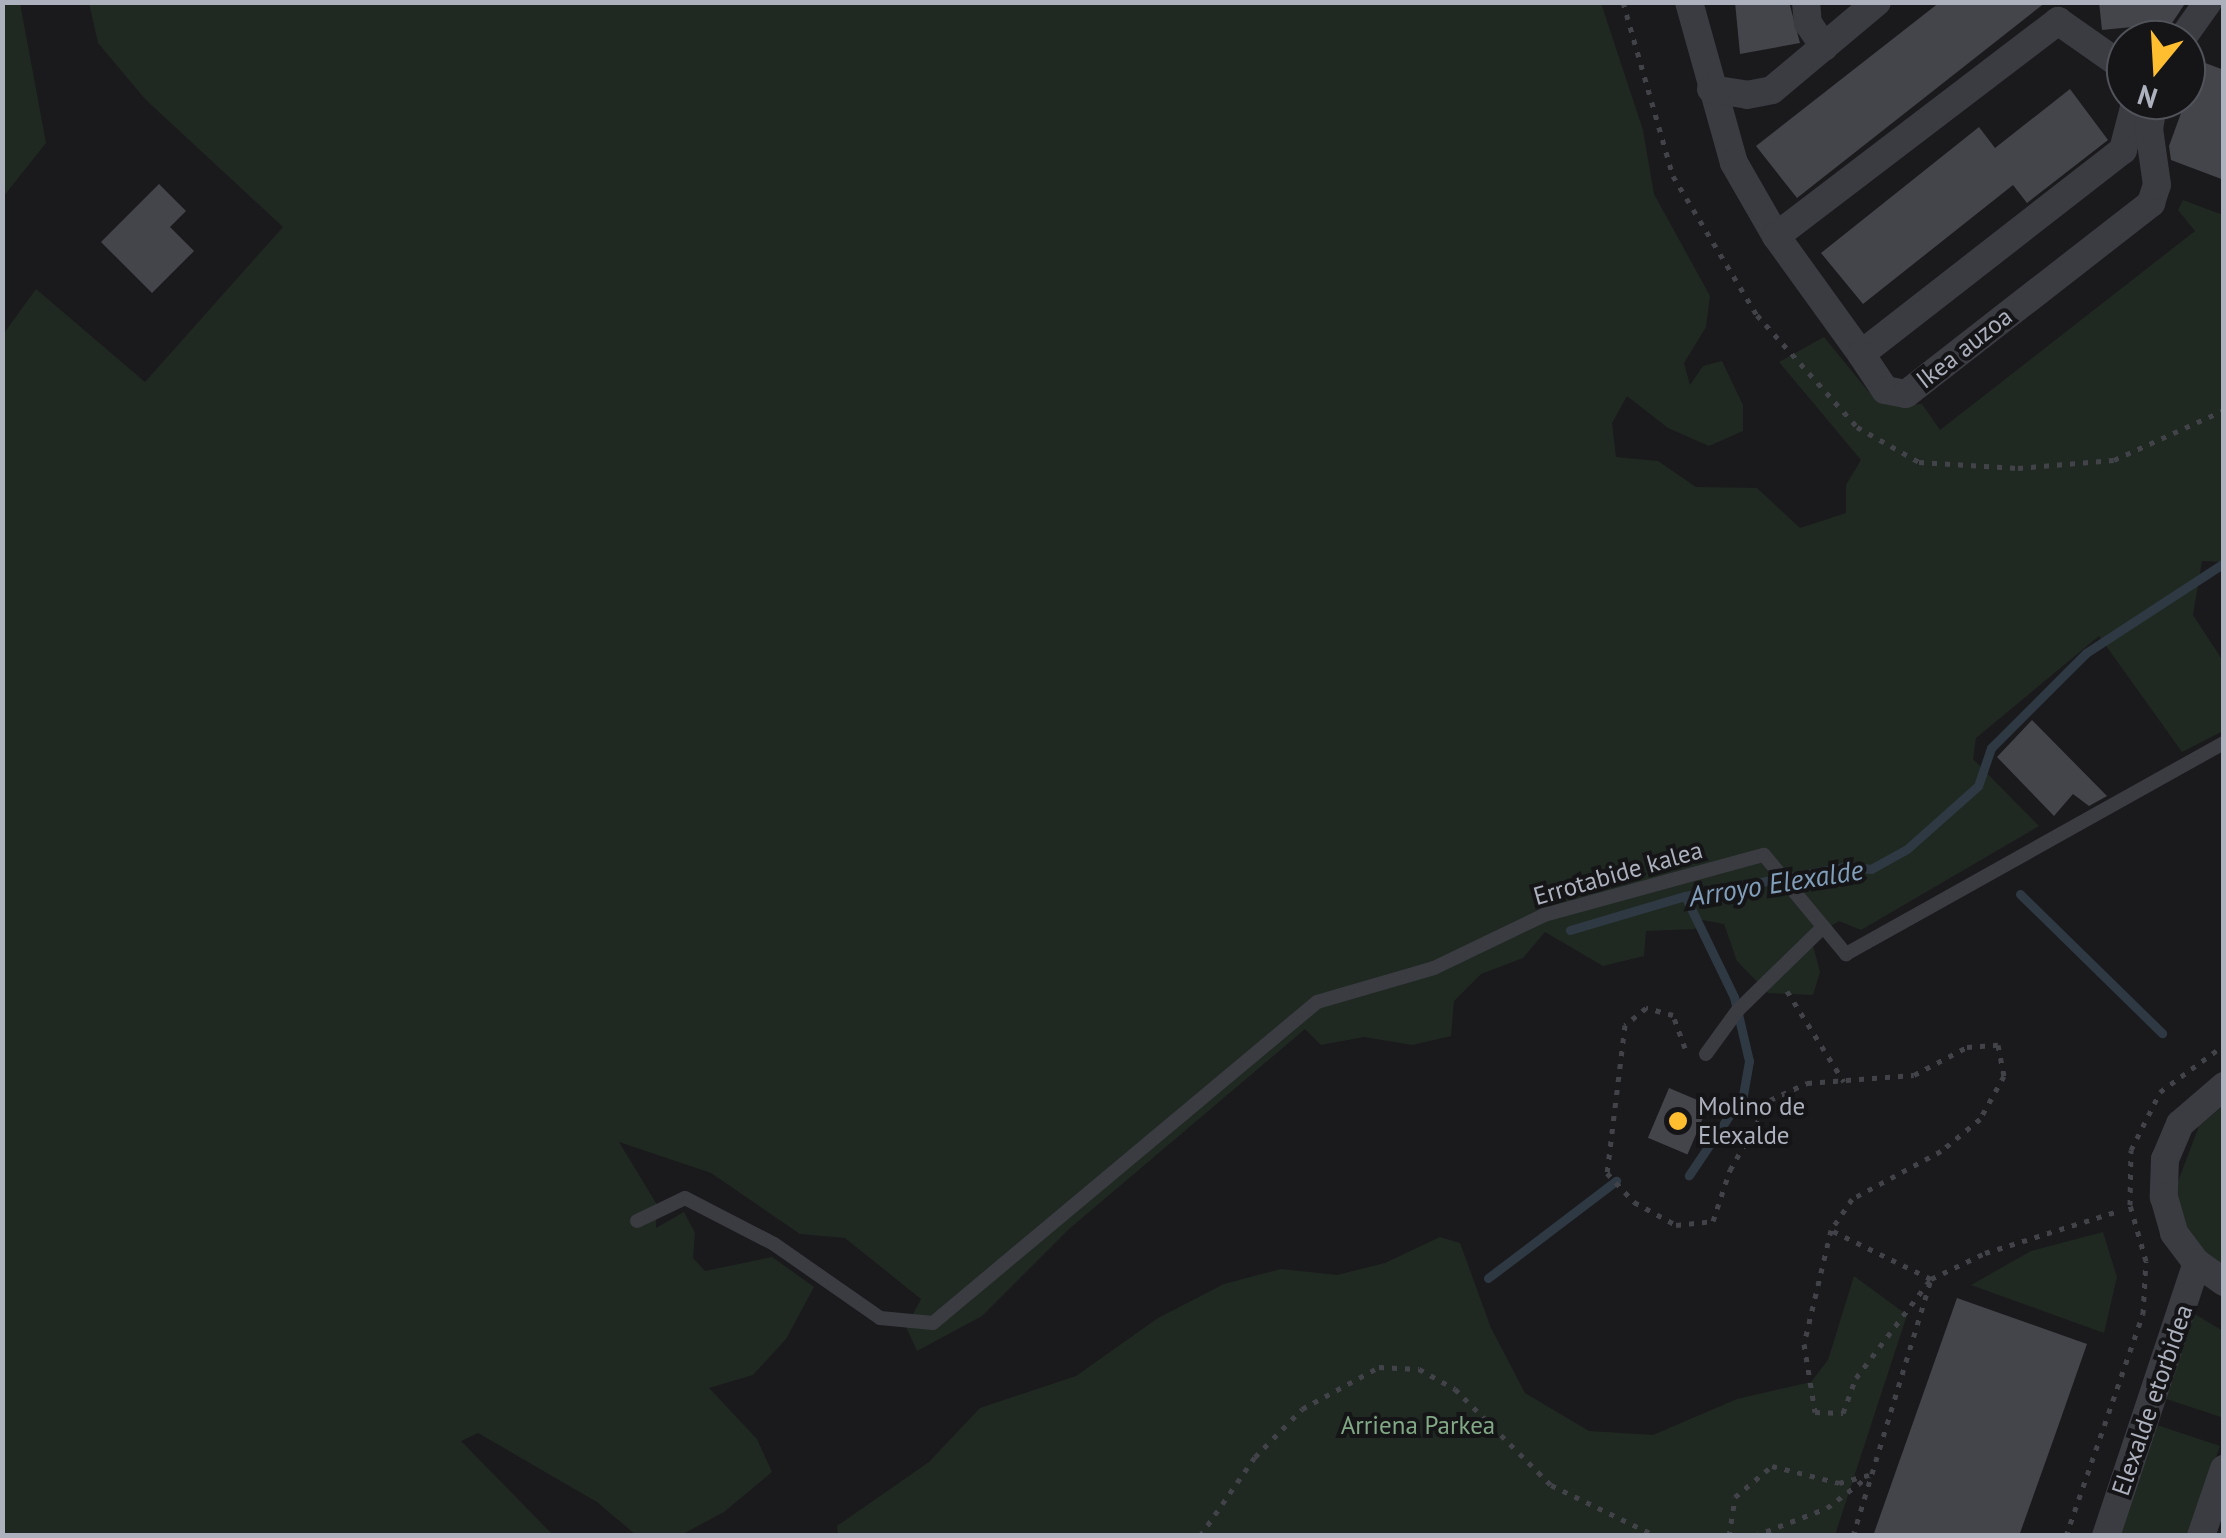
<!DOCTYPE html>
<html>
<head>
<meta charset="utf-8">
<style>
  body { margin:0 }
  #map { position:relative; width:2226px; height:1538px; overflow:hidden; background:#1a1a1d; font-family:"PT Sans",sans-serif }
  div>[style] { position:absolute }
  .green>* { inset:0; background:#1f2921 }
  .stream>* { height:9px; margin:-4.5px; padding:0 4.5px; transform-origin:4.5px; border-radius:4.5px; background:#2e3943 }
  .building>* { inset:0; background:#44454a; transform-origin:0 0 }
  .path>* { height:5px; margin-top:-2.5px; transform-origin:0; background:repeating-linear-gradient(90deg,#414349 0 5px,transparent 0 13px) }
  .service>* { height:14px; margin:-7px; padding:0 7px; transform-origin:7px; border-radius:7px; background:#3b3c42 }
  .minor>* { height:28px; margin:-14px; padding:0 14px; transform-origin:14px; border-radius:14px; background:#3b3c42 }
  .dots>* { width:28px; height:28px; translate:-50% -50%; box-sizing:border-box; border:5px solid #151518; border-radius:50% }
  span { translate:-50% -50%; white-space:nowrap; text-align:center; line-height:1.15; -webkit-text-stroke:8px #151518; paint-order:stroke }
  .street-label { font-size:25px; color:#acb1bd }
  .poi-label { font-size:25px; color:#acb1bd }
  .left { translate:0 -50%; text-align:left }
  .park-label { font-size:25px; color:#82a985 }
  .water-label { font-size:28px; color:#819eba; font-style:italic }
  .frame { position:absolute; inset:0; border:5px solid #acb1bd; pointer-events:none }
  .north { position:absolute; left:2106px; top:20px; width:100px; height:100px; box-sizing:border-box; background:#151518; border:2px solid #51535a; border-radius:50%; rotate:198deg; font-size:28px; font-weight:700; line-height:40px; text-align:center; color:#acb1bd }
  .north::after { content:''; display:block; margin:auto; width:35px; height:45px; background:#ffbd30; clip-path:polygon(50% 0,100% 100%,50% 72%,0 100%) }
</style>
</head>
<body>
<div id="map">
  <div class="green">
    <i style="clip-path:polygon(3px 2px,20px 3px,46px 143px,3px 197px)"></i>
    <i style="clip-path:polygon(89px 3px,1601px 3px,1643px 130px,1654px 194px,1710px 296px,1706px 327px,1684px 363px,1690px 385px,1703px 366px,1722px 361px,1743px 405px,1743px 431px,1709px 446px,1668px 428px,1627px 396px,1612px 423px,1616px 457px,1658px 461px,1696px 487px,1757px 488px,1800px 528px,1846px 513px,1846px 485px,1861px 460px,1779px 362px,1824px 337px,1868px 391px,1888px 405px,1922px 404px,1940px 430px,2195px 231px,2178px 210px,2183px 200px,2223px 215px,2223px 562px,2202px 561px,2193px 615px,2223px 661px,2223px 731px,2182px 752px,2099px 636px,1976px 738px,1973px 759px,2039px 826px,1861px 930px,1839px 921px,1811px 938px,1820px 972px,1813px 995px,1768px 993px,1737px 961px,1724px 924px,1702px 920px,1695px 929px,1646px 931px,1644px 956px,1603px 966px,1545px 932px,1523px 958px,1481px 974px,1454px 1001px,1451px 1036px,1412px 1045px,1364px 1037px,1321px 1045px,1305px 1029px,1069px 1229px,982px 1316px,917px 1351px,906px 1327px,921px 1299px,845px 1238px,800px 1234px,711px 1173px,619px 1142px,656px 1203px,656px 1228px,684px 1212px,695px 1233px,693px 1258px,705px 1271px,772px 1257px,814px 1287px,786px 1339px,753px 1375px,709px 1388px,757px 1439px,772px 1472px,724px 1512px,681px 1535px,636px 1535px,597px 1502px,478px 1433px,461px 1441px,553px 1535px,3px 1535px,2px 336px,36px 289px,145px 382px,283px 227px,145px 99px,98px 43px)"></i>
    <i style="clip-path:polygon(2223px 1106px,2223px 1269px,2194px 1243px,2180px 1215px,2177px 1184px,2199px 1126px)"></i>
    <i style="clip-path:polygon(2103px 1232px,2117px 1277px,2104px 1333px,1971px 1285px,2031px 1251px)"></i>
    <i style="clip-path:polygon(1440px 1237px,1460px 1243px,1491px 1328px,1525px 1393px,1589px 1431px,1653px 1435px,1737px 1399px,1811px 1382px,1828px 1360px,1854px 1276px,1907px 1315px,1835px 1535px,838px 1535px,837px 1526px,929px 1462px,980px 1408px,1076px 1376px,1158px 1318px,1224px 1284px,1281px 1269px,1337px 1275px,1385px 1263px)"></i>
    <i style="clip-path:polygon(2193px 1313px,2223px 1331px,2221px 1417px,2163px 1398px)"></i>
    <i style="clip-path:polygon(2154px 1424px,2220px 1446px,2189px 1535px,2116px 1536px)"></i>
  </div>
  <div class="stream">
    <i style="left:2020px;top:894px;width:199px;rotate:44.4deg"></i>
    <i style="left:1685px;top:896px;width:112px;rotate:64.1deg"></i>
    <i style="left:1734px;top:997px;width:66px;rotate:76.8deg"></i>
    <i style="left:1749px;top:1061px;width:35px;rotate:100deg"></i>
    <i style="left:1743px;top:1095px;width:97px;rotate:124deg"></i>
    <i style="left:1570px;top:930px;width:120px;rotate:-16.5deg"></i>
    <i style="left:1685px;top:896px;width:167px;rotate:-10.4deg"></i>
    <i style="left:1849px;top:866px;width:22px;rotate:8deg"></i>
    <i style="left:1871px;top:869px;width:41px;rotate:-29.1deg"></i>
    <i style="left:1907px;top:849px;width:95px;rotate:-41.6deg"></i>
    <i style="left:1978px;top:786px;width:40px;rotate:-71.1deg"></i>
    <i style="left:1991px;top:748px;width:134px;rotate:-45deg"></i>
    <i style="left:2086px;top:653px;width:165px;rotate:-33.1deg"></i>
    <i style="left:1488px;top:1278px;width:161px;rotate:-37.2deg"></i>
  </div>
  <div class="building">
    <i style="clip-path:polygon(1735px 2px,1789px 2px,1800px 43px,1740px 54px)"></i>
    <i style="clip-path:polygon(1940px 2px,2046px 2px,1797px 198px,1756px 146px)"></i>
    <i style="clip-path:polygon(2099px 2px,2186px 2px,2172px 23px,2102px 30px)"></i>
    <i style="clip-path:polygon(2200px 61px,2224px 70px,2224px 180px,2171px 160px,2169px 146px)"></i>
    <i style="clip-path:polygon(2070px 89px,2108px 140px,2027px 203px,2013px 185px,1863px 304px,1821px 253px,1979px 127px,1995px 148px)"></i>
    <i style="clip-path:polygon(159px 184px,186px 211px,170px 227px,194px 251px,152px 293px,101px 242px)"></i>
    <i style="clip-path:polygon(2032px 720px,2107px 796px,2089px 806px,2073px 794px,2054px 816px,1997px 757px)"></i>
    <i style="left:1669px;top:1088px;width:43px;height:54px;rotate:23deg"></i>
    <i style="clip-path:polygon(1957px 1298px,2087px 1344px,2054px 1438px,2019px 1536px,1873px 1536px)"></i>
  </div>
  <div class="path">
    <i style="left:1623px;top:2px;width:181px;rotate:74deg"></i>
    <i style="left:1673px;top:176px;width:162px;rotate:58.9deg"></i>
    <i style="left:1757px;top:315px;width:150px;rotate:48.2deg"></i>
    <i style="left:1857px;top:427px;width:71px;rotate:29.4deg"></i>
    <i style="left:1919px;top:462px;width:99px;rotate:3.5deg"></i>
    <i style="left:2018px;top:468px;width:96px;rotate:-4.8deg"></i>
    <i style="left:2114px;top:460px;width:121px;rotate:-24.4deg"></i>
    <i style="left:1787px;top:991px;width:107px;rotate:57.9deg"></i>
    <i style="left:1685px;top:1048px;width:35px;rotate:-110deg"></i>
    <i style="left:1673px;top:1015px;width:28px;rotate:-165deg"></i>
    <i style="left:1646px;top:1008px;width:27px;rotate:141deg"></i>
    <i style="left:1625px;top:1025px;width:149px;rotate:96.9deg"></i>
    <i style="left:1607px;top:1173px;width:40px;rotate:47deg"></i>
    <i style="left:1634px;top:1202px;width:48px;rotate:28.7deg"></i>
    <i style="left:1676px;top:1225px;width:37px;rotate:-6deg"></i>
    <i style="left:1713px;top:1221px;width:54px;rotate:-71.6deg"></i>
    <i style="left:1730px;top:1170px;width:81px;rotate:-60.3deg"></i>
    <i style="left:1770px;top:1100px;width:41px;rotate:-24.7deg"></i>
    <i style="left:1807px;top:1083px;width:107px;rotate:-4.3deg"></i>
    <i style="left:1914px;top:1075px;width:60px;rotate:-27.8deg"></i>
    <i style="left:1967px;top:1047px;width:31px;rotate:-4deg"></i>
    <i style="left:1998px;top:1045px;width:32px;rotate:79deg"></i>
    <i style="left:2004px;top:1076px;width:49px;rotate:119.2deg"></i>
    <i style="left:1980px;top:1119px;width:50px;rotate:140.6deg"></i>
    <i style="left:1941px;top:1151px;width:101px;rotate:151.7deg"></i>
    <i style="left:1852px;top:1199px;width:37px;rotate:124deg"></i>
    <i style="left:1831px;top:1230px;width:117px;rotate:103.3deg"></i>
    <i style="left:1804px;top:1344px;width:69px;rotate:80.8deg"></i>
    <i style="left:1815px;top:1412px;width:28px;rotate:2deg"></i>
    <i style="left:1843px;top:1413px;width:37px;rotate:-70deg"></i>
    <i style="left:1856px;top:1378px;width:124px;rotate:-52.9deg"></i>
    <i style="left:1931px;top:1279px;width:111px;rotate:-153.9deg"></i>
    <i style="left:1200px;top:1536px;width:96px;rotate:-55.2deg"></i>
    <i style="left:1255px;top:1457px;width:67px;rotate:-45.6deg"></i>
    <i style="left:1302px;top:1409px;width:88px;rotate:-28.6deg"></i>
    <i style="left:1379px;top:1367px;width:40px;rotate:2.9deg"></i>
    <i style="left:1419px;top:1369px;width:41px;rotate:29.1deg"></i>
    <i style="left:1455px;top:1389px;width:136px;rotate:45deg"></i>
    <i style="left:1551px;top:1485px;width:117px;rotate:25.9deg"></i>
    <i style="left:1729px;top:1536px;width:39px;rotate:-81deg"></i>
    <i style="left:1735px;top:1497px;width:48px;rotate:-40deg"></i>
    <i style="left:1772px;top:1466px;width:69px;rotate:14.2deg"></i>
    <i style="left:1839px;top:1483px;width:34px;rotate:-15deg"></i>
    <i style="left:1754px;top:1536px;width:78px;rotate:-21deg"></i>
    <i style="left:1827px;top:1508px;width:53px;rotate:-37.3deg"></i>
    <i style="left:1853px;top:1536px;width:269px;rotate:-73.1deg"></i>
    <i style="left:1931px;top:1279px;width:60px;rotate:-25.7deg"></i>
    <i style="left:1985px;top:1253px;width:136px;rotate:-17.5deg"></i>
    <i style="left:2066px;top:1536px;width:235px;rotate:-70.9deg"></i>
    <i style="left:2143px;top:1314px;width:53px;rotate:-86.8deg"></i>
    <i style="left:2146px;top:1261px;width:58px;rotate:-105.9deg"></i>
    <i style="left:2130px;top:1205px;width:55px;rotate:-89deg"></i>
    <i style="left:2131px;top:1150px;width:65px;rotate:-63.4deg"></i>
    <i style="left:2160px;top:1092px;width:79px;rotate:-36.3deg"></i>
  </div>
  <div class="service">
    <i style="left:1706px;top:1054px;width:54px;rotate:-54deg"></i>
    <i style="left:1738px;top:1010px;width:119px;rotate:-44.3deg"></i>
    <i style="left:637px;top:1221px;width:53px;rotate:-25.6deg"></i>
    <i style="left:685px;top:1198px;width:100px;rotate:27.3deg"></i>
    <i style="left:774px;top:1244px;width:129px;rotate:34.9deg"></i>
    <i style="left:880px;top:1318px;width:53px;rotate:5.4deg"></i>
    <i style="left:933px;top:1323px;width:500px;rotate:-39.89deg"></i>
    <i style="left:1317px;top:1002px;width:122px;rotate:-16.2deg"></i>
    <i style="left:1434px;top:968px;width:122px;rotate:-25.7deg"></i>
    <i style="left:1544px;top:915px;width:228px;rotate:-15.3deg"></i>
    <i style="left:1764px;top:855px;width:129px;rotate:50.4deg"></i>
    <i style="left:1846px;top:954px;width:433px;rotate:-29.2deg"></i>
  </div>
  <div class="minor">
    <i style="left:1689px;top:2px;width:167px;rotate:74.4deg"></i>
    <i style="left:1734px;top:163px;width:84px;rotate:60.1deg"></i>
    <i style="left:1776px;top:236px;width:145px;rotate:54.2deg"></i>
    <i style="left:1806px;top:2px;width:21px;rotate:85deg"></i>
    <i style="left:1808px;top:23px;width:29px;rotate:56deg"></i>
    <i style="left:2058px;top:21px;width:70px;rotate:35.1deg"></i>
    <i style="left:2115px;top:61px;width:11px;rotate:-5deg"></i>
    <i style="left:2181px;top:40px;width:47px;rotate:-54.6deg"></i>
    <i style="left:1711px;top:89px;width:36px;rotate:9deg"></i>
    <i style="left:1747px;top:95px;width:25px;rotate:-11deg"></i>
    <i style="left:1772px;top:90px;width:137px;rotate:-40deg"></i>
    <i style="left:2136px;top:100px;width:52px;rotate:104.6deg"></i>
    <i style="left:2123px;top:150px;width:332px;rotate:142.1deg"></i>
    <i style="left:1861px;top:354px;width:43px;rotate:56.3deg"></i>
    <i style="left:1885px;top:390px;width:21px;rotate:11deg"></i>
    <i style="left:1906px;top:394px;width:311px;rotate:-37.9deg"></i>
    <i style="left:2151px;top:203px;width:19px;rotate:-72deg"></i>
    <i style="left:2157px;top:185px;width:57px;rotate:-98.1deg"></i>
    <i style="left:2149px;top:129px;width:29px;rotate:-80deg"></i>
    <i style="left:1776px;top:236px;width:355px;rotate:-37.3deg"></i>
    <i style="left:2224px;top:1086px;width:58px;rotate:139.2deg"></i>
    <i style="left:2180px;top:1124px;width:38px;rotate:113deg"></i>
    <i style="left:2165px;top:1159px;width:38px;rotate:92deg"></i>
    <i style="left:2164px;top:1197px;width:37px;rotate:74deg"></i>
    <i style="left:2174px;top:1233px;width:38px;rotate:53deg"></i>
    <i style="left:2197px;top:1263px;width:33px;rotate:35deg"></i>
    <i style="left:2106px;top:1536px;width:288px;rotate:-71.6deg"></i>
    <i style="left:2201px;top:1536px;width:71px;rotate:-71.1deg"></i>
  </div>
  <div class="dots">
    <i style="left:1678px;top:1121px;background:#ffbd30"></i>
  </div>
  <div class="street-label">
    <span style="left:1964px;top:348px;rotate:-38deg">Ikea auzoa</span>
    <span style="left:1618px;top:873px;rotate:-16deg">Errotabide kalea</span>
    <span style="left:2152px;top:1400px;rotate:-71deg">Elexalde etorbidea</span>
  </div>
  <div class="poi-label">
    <span class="left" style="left:1698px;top:1121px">Molino de<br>Elexalde</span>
  </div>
  <div class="park-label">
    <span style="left:1418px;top:1425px">Arriena Parkea</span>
  </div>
  <div class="water-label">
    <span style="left:1776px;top:883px;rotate:-9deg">Arroyo Elexalde</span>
  </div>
  <div class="frame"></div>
  <div class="north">N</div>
</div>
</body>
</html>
